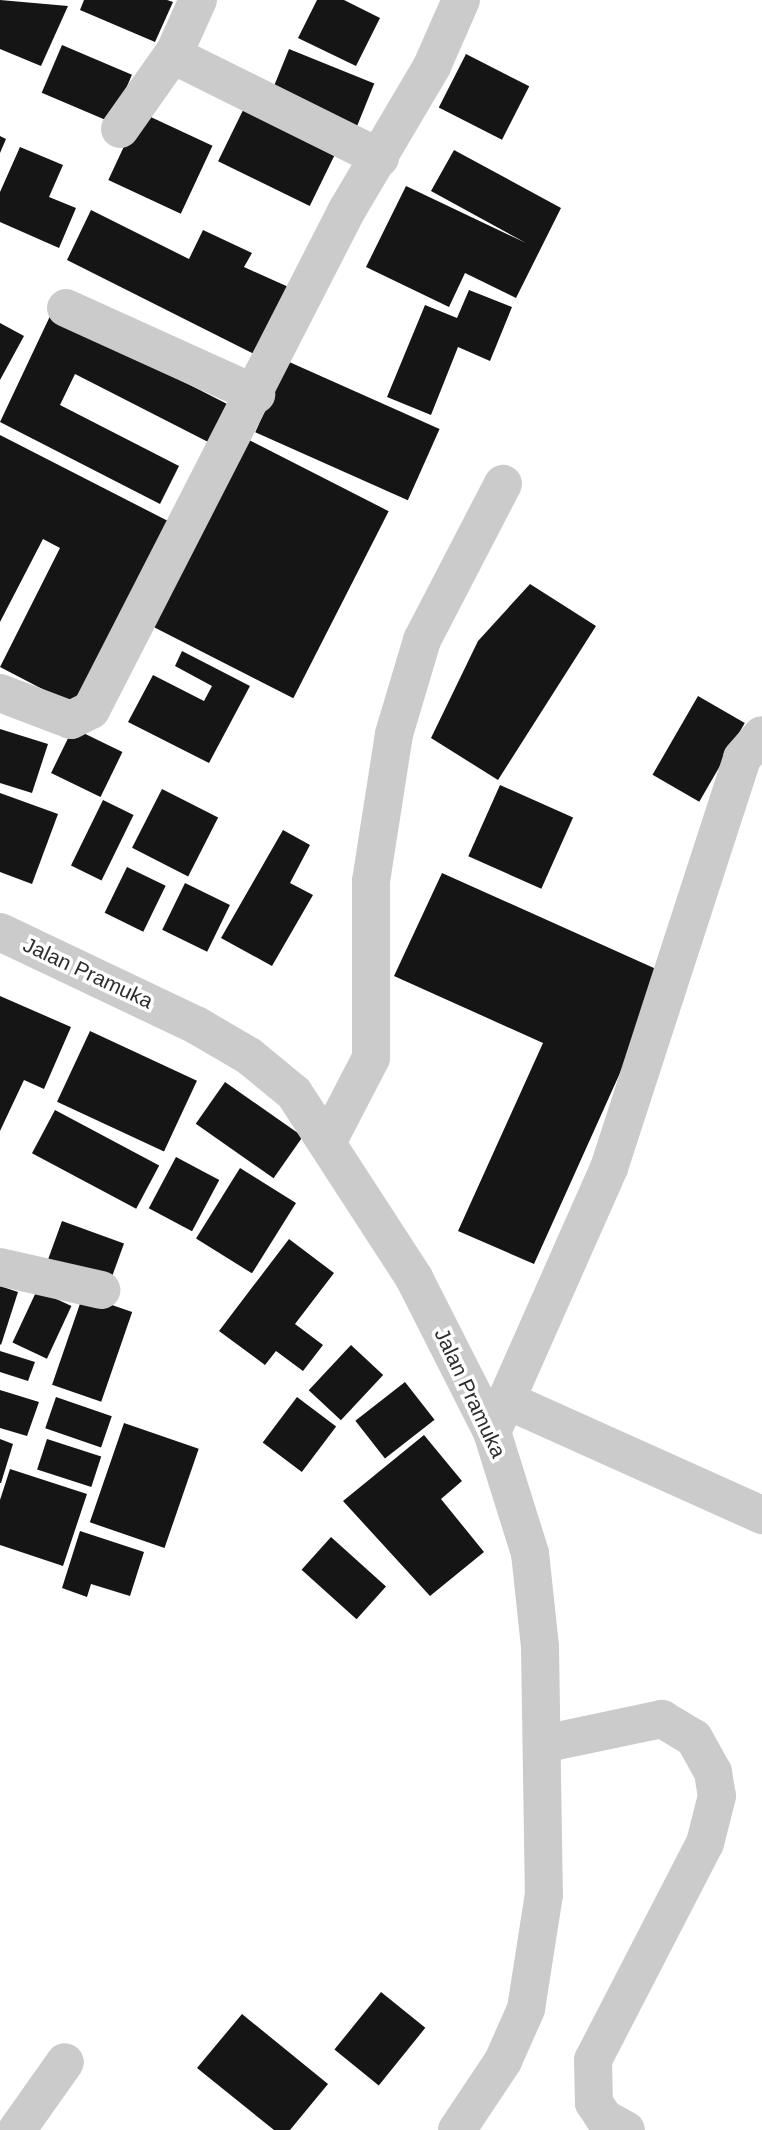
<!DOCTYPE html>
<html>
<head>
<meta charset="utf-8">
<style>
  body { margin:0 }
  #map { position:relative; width:762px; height:2130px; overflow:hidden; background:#fff; font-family:Helvetica,sans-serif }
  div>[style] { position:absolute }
  .building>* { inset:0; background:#151515; transform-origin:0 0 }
  .minor>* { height:38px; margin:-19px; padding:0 19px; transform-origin:19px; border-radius:19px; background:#cbcbcb }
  span { translate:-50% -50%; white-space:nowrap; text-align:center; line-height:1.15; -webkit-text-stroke:7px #fff; paint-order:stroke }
  .street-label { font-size:21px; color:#2e2e2e }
</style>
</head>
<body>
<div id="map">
  <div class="building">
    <i style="clip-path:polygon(0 0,68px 6px,41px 66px,0 49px)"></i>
    <i style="clip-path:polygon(84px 0,167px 0,173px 2px,155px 42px,80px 10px)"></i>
    <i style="clip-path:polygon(317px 0,344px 0,380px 18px,356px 66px,298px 38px)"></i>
    <i style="left:62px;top:45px;width:76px;height:52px;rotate:23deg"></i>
    <i style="left:289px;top:49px;width:92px;height:50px;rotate:22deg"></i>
    <i style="left:466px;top:54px;width:71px;height:60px;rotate:27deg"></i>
    <i style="left:247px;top:102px;width:102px;height:66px;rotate:26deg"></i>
    <i style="left:140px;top:112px;width:80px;height:75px;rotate:25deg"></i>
    <i style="clip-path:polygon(0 136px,6px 139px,0 153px)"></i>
    <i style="clip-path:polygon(20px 147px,63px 165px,49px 197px,76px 208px,59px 248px,0 222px,0 192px)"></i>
    <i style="clip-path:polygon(454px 150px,561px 208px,516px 298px,465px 273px,449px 307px,366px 267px,406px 186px,526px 243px,431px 191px)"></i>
    <i style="clip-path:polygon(91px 210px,189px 259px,203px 230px,252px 253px,244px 267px,293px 289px,260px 357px,67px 260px)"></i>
    <i style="clip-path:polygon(469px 290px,512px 307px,490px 361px,458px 347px,431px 415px,387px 397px,425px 305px,457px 318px)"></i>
    <i style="clip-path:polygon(51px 314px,233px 407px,214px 445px,75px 374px,60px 405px,179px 466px,160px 504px,0 422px)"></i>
    <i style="clip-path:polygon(0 323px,24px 336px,0 380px)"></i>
    <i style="left:287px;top:361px;width:167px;height:78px;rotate:24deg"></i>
    <i style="clip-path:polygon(0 435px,168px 521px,73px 705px,0 667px,60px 548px,43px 539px,0 622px)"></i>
    <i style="left:247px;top:439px;width:159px;height:210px;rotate:27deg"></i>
    <i style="clip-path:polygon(530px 584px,596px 626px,498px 780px,431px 738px,478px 641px)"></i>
    <i style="clip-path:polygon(182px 651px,250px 686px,209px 763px,128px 722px,153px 675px,204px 701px,212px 686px,175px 666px)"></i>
    <i style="left:698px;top:696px;width:54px;height:91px;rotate:30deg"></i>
    <i style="left:73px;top:728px;width:55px;height:50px;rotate:26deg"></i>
    <i style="clip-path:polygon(0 729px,48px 744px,32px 793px,0 783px)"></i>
    <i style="left:500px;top:785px;width:80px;height:78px;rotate:24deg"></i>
    <i style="left:162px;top:789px;width:63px;height:66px;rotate:27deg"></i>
    <i style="clip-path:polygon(0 793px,58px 814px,32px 884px,0 872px)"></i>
    <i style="left:103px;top:800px;width:34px;height:73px;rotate:26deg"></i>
    <i style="clip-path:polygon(283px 830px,310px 845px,290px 883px,313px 895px,272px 966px,221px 938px)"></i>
    <i style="left:127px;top:867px;width:43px;height:51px;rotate:26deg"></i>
    <i style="clip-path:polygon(442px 873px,665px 973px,534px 1264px,458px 1231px,543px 1043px,394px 976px)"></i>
    <i style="left:185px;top:883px;width:50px;height:52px;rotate:26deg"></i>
    <i style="clip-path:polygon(0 996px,71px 1027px,44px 1089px,24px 1080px,0 1131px)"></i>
    <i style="left:90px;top:1031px;width:118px;height:78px;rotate:25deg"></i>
    <i style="left:225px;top:1082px;width:95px;height:51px;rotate:35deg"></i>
    <i style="left:55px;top:1110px;width:118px;height:49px;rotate:28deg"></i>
    <i style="left:176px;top:1157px;width:49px;height:58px;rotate:28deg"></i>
    <i style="left:240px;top:1168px;width:66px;height:83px;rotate:32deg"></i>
    <i style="left:62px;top:1221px;width:66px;height:43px;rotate:20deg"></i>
    <i style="clip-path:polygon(289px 1239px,334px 1273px,295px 1324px,323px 1345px,303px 1371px,276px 1351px,265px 1365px,219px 1331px)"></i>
    <i style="clip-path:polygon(0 1286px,18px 1292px,1px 1345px,0 1344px)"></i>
    <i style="left:37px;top:1290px;width:38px;height:58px;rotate:25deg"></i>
    <i style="left:83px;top:1295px;width:52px;height:95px;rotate:19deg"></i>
    <i style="left:351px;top:1345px;width:44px;height:62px;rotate:43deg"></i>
    <i style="clip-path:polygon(0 1351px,35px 1362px,28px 1381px,0 1372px)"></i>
    <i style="left:405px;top:1382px;width:48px;height:63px;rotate:52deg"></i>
    <i style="clip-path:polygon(0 1390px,39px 1402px,27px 1436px,0 1428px)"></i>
    <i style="left:56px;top:1397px;width:59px;height:33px;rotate:19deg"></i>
    <i style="left:297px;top:1397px;width:49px;height:57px;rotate:37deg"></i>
    <i style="left:124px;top:1423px;width:79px;height:105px;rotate:19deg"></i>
    <i style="clip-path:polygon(424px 1435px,462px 1481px,441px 1499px,484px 1552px,430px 1596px,343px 1501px)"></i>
    <i style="clip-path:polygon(0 1439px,13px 1444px,1px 1483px,0 1483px)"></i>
    <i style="left:47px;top:1439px;width:57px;height:32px;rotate:18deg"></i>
    <i style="clip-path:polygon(10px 1469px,87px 1494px,63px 1566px,0 1545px,0 1500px)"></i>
    <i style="clip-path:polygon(80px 1531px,144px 1552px,130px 1596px,91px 1584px,87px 1597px,62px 1588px)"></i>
    <i style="left:331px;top:1537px;width:74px;height:44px;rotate:42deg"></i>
    <i style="left:381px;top:1992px;width:57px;height:74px;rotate:39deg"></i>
    <i style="clip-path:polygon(242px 2014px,328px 2084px,290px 2130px,274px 2130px,197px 2068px)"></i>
  </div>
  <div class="minor">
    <i style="left:198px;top:0;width:56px;rotate:114.3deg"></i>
    <i style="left:175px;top:51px;width:12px;rotate:48deg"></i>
    <i style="left:183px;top:60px;width:220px;rotate:26.4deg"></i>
    <i style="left:120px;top:129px;width:95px;rotate:-54.8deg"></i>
    <i style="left:66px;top:308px;width:209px;rotate:24.4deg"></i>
    <i style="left:0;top:693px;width:76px;rotate:20.8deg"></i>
    <i style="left:71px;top:720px;width:22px;rotate:-27deg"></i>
    <i style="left:91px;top:710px;width:562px;rotate:-62.89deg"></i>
    <i style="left:347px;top:210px;width:167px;rotate:-59.4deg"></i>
    <i style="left:432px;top:66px;width:72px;rotate:-66.3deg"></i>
    <i style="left:0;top:932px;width:217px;rotate:25.4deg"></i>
    <i style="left:196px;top:1025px;width:61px;rotate:30.3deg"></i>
    <i style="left:249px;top:1056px;width:58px;rotate:39.4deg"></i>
    <i style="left:294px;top:1093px;width:221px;rotate:57deg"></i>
    <i style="left:414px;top:1278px;width:173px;rotate:63.1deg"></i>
    <i style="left:492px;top:1432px;width:127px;rotate:72.6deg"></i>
    <i style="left:530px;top:1553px;width:95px;rotate:83.9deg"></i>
    <i style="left:540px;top:1647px;width:247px;rotate:89.1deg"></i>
    <i style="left:544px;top:1894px;width:116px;rotate:98.9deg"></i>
    <i style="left:526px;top:2009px;width:57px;rotate:113.9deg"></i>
    <i style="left:503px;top:2061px;width:83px;rotate:123.7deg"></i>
    <i style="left:329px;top:1139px;width:91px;rotate:-62.6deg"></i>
    <i style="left:371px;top:1058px;width:177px;rotate:-90deg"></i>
    <i style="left:371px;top:881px;width:149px;rotate:-81.1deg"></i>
    <i style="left:394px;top:734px;width:98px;rotate:-73.4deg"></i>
    <i style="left:422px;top:640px;width:176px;rotate:-62.6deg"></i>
    <i style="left:0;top:1267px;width:104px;rotate:12.8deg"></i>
    <i style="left:506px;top:1400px;width:281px;rotate:24.2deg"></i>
    <i style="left:492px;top:1432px;width:289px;rotate:-66.1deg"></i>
    <i style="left:609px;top:1168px;width:431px;rotate:-72deg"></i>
    <i style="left:742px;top:758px;width:30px;rotate:-49deg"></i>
    <i style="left:543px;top:1744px;width:122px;rotate:-11.9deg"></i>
    <i style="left:662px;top:1719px;width:37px;rotate:31deg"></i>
    <i style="left:694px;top:1738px;width:39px;rotate:61deg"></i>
    <i style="left:713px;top:1772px;width:24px;rotate:81deg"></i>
    <i style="left:717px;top:1796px;width:49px;rotate:104.3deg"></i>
    <i style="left:705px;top:1843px;width:244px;rotate:117.3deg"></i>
    <i style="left:593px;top:2060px;width:43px;rotate:88.7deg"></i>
    <i style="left:594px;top:2103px;width:18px;rotate:56deg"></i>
    <i style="left:604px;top:2118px;width:25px;rotate:29deg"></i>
    <i style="left:17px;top:2130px;width:83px;rotate:-54.8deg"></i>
  </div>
  <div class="street-label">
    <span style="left:88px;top:973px;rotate:25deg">Jalan Pramuka</span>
    <span style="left:470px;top:1393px;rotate:65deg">Jalan Pramuka</span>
  </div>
</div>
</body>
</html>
